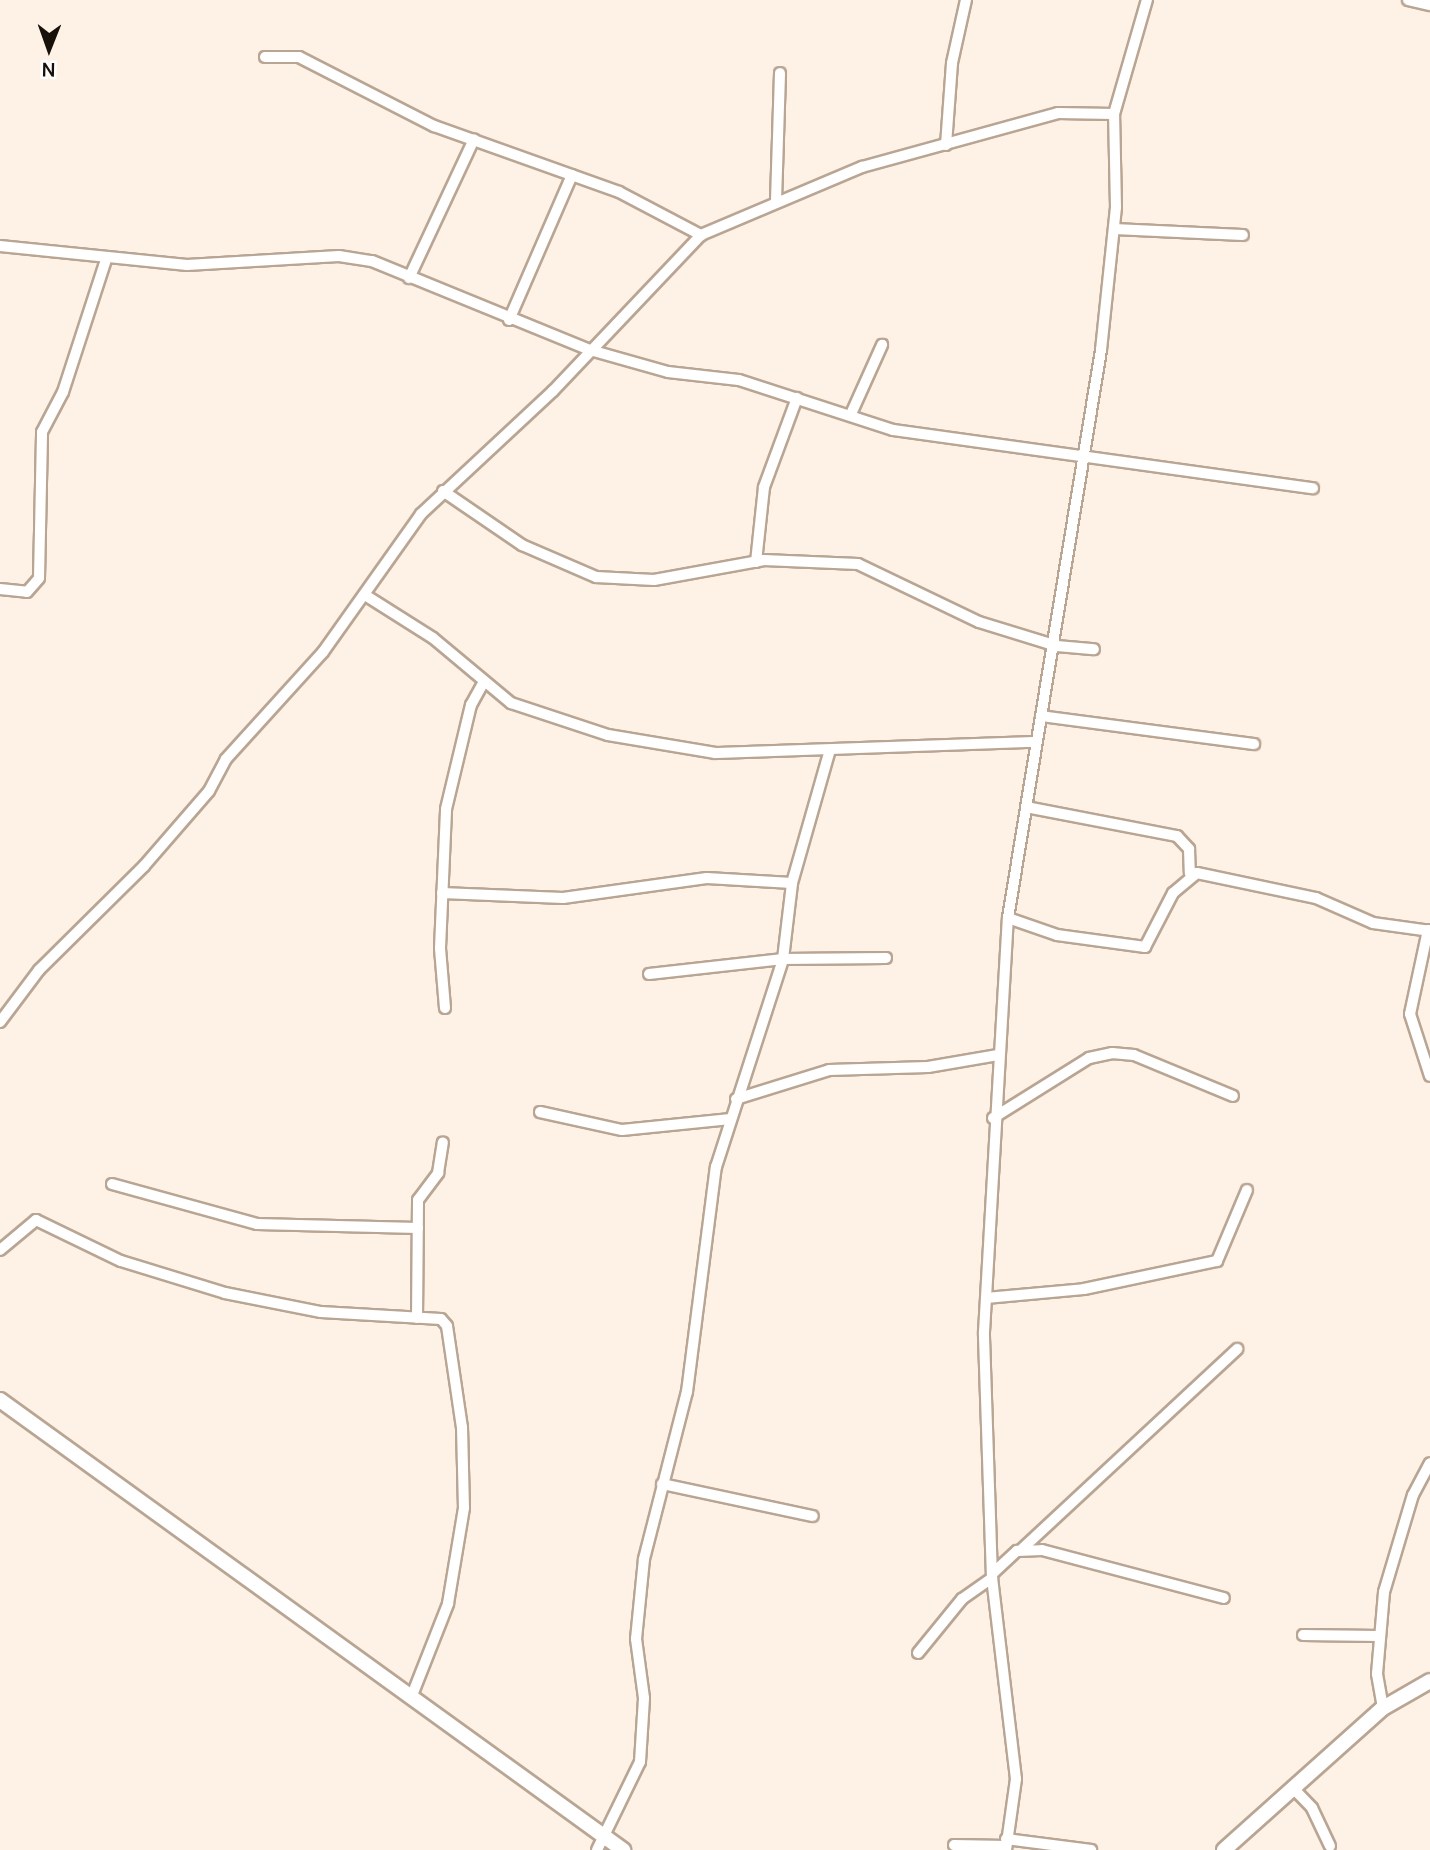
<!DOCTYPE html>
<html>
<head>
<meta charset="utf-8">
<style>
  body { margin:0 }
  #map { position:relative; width:1430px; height:1850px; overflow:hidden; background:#fef1e5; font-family:Manrope,sans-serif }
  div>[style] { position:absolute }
  .roads { filter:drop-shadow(2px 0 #b9a593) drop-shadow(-2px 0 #b9a593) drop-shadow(0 2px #b9a593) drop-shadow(0 -2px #b9a593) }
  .minor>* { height:10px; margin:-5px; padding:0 5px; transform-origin:5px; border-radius:5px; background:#fff }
  .secondary>* { height:14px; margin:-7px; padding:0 7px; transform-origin:7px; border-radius:7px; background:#fff }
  span { translate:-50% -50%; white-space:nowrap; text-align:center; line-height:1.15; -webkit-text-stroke:5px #fff; paint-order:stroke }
  .north { position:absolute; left:14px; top:14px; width:70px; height:70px; -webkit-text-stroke:5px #fff; paint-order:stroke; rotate:181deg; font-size:19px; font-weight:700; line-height:28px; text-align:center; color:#18110b }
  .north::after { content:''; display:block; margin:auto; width:24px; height:32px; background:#18110b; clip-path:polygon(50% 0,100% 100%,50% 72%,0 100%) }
</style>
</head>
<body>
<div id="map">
  <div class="roads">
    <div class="minor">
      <i style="left:1408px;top:0;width:23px;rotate:13deg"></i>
      <i style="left:265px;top:57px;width:34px"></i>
      <i style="left:299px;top:57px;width:152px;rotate:27.1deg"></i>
      <i style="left:434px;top:126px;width:196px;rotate:19.6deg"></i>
      <i style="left:619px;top:192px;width:93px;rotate:27.7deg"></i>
      <i style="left:946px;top:145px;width:82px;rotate:-85.8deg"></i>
      <i style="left:952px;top:63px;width:65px;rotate:-77.5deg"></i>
      <i style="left:776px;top:201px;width:128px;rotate:-88.2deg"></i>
      <i style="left:1114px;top:229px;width:129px;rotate:2.7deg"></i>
      <i style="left:0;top:246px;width:188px;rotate:5.8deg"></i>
      <i style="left:187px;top:265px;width:152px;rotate:-3.4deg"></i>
      <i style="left:339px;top:256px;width:33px;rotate:9deg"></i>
      <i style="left:372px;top:261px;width:235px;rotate:22.2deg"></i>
      <i style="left:590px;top:350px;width:81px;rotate:15.8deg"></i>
      <i style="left:668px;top:372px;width:71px;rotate:6.4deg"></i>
      <i style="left:739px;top:380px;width:162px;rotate:18deg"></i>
      <i style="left:893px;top:430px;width:424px;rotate:7.9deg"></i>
      <i style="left:409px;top:278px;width:153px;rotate:-64.9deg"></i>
      <i style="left:509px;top:320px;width:158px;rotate:-66.5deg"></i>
      <i style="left:851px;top:414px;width:76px;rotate:-65.8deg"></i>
      <i style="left:443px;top:491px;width:96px;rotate:34.4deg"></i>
      <i style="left:522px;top:545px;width:81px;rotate:23.4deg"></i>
      <i style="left:596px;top:577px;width:58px;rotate:3deg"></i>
      <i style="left:654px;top:580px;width:112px;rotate:-10.3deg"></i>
      <i style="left:764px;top:560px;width:94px;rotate:2.4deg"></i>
      <i style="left:858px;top:564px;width:134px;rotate:25.6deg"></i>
      <i style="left:979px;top:622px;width:82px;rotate:17.1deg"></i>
      <i style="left:1057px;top:646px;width:37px;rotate:5deg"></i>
      <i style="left:756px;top:562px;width:75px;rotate:-83.9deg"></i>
      <i style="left:764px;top:487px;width:95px;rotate:-69.7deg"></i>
      <i style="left:0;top:589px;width:27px;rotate:6deg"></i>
      <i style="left:27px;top:592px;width:18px;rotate:-49deg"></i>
      <i style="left:39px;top:578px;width:146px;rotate:-88.8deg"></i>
      <i style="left:42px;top:432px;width:45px;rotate:-62.3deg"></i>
      <i style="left:63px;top:392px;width:139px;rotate:-72deg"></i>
      <i style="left:365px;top:595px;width:80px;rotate:32.3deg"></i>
      <i style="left:433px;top:638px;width:102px;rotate:39.8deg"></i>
      <i style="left:511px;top:703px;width:102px;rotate:18.3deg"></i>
      <i style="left:608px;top:735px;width:109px;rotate:9.5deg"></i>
      <i style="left:715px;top:753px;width:321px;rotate:-2deg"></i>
      <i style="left:1041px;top:716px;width:215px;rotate:7.5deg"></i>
      <i style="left:1026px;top:807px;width:154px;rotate:10.9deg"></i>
      <i style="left:1177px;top:836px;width:18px;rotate:47deg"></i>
      <i style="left:1189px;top:849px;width:24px;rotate:88deg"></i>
      <i style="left:442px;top:893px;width:121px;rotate:2.4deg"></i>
      <i style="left:563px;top:898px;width:145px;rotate:-7.9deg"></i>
      <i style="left:707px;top:878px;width:85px;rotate:3.4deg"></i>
      <i style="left:1008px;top:918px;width:52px;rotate:19.1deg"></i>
      <i style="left:1057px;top:935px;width:89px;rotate:7.8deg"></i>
      <i style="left:1145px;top:947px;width:61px;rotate:-62.6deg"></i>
      <i style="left:1173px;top:893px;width:31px;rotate:-40deg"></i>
      <i style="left:1197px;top:873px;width:122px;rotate:11.9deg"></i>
      <i style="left:1316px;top:898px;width:62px;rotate:23.7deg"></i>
      <i style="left:1373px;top:923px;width:58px;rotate:8deg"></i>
      <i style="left:1428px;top:930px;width:86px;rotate:102.1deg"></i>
      <i style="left:1410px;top:1014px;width:65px;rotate:72.1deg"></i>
      <i style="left:649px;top:974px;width:135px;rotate:-6.4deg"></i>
      <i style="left:783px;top:959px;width:103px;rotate:-0.6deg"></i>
      <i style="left:445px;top:1008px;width:60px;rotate:-94.8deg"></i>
      <i style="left:440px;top:948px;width:139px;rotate:-87.5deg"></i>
      <i style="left:446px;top:809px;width:107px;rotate:-76.5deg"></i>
      <i style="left:471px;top:705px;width:23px;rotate:-61deg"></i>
      <i style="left:0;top:1022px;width:65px;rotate:-53.1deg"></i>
      <i style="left:39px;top:970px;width:148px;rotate:-44.7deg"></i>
      <i style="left:144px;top:866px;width:99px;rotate:-49.1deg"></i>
      <i style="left:209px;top:791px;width:36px;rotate:-62deg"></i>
      <i style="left:226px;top:759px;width:144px;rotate:-47.8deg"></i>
      <i style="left:323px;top:652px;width:169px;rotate:-54.6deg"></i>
      <i style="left:421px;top:514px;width:180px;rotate:-43deg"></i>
      <i style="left:553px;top:391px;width:215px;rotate:-46.5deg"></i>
      <i style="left:701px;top:235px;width:175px;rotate:-22.9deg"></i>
      <i style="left:862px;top:167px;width:203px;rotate:-15.4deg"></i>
      <i style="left:1058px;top:113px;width:56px;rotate:1deg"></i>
      <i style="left:736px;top:1099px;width:97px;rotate:-17.3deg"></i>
      <i style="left:829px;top:1070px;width:99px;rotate:-1.7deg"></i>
      <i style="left:928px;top:1067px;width:71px;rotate:-9.7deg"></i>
      <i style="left:540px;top:1112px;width:84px;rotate:12.4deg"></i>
      <i style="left:622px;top:1130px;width:109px;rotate:-5.8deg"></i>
      <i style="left:993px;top:1118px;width:113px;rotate:-32deg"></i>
      <i style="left:1089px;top:1058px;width:24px;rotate:-12deg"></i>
      <i style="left:1112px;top:1053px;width:22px;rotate:5deg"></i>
      <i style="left:1134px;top:1055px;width:107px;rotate:22.5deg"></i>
      <i style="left:112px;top:1184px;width:150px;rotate:15.4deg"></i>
      <i style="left:257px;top:1224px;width:161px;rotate:1.4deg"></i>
      <i style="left:0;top:1250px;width:47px;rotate:-39.8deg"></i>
      <i style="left:36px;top:1220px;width:94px;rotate:25.8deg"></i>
      <i style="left:121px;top:1261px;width:109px;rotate:17.1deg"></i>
      <i style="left:225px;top:1293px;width:98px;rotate:11.2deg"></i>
      <i style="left:321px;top:1312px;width:120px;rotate:3.3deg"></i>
      <i style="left:441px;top:1319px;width:9px;rotate:49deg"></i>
      <i style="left:447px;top:1326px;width:102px;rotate:81.6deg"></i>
      <i style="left:462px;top:1427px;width:81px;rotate:88.6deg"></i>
      <i style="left:464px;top:1508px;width:97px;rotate:99.5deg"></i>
      <i style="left:448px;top:1604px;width:101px;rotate:111.5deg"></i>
      <i style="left:986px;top:1298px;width:98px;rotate:-5.2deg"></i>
      <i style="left:1084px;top:1289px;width:136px;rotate:-11.9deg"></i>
      <i style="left:1217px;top:1261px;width:77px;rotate:-67.1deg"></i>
      <i style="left:417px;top:1318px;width:118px;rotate:-89.5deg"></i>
      <i style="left:418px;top:1200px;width:34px;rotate:-53deg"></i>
      <i style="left:438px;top:1173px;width:31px;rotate:-81deg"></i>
      <i style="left:662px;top:1484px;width:154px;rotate:12deg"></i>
      <i style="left:1022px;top:1549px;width:294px;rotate:-42.9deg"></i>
      <i style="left:992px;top:1574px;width:34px;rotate:-43deg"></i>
      <i style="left:1017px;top:1551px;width:25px;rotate:-2deg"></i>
      <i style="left:1042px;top:1550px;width:188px;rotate:14.8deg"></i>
      <i style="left:1303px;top:1635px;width:76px;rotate:0.8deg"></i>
      <i style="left:918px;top:1653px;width:70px;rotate:-50.8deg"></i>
      <i style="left:962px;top:1599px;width:37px;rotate:-35deg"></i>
      <i style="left:1383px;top:1708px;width:35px;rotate:-100deg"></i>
      <i style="left:1377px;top:1674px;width:82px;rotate:-85.1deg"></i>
      <i style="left:1384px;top:1592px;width:101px;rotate:-73.4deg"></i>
      <i style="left:1413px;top:1495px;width:36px;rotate:-62deg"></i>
      <i style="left:1292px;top:1787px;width:29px;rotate:46deg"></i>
      <i style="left:1312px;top:1808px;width:42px;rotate:64.7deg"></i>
      <i style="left:1006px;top:1839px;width:86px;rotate:7.4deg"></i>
      <i style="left:954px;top:1845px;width:52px;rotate:1.1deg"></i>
      <i style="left:597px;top:1850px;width:98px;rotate:-64deg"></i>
      <i style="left:640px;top:1762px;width:64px;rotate:-86.4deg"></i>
      <i style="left:644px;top:1698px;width:60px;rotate:-97.7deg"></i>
      <i style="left:636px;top:1639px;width:80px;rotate:-84.3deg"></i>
      <i style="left:644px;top:1559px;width:172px;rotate:-75.6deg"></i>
      <i style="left:687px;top:1392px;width:227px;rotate:-82.7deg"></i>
      <i style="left:716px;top:1167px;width:219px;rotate:-72.1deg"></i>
      <i style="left:783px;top:959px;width:77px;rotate:-83.2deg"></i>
      <i style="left:792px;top:883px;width:135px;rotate:-74.1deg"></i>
      <i style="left:1006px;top:1850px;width:72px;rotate:-82deg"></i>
      <i style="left:1016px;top:1779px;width:202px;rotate:-96.8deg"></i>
      <i style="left:992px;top:1578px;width:246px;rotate:-91.9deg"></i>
      <i style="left:984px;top:1332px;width:415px;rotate:-86.7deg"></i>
      <i style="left:1008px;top:918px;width:576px;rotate:-80.7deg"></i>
      <i style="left:1101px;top:350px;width:144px;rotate:-84deg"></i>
      <i style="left:1116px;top:207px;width:93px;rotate:-91.2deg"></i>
      <i style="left:1114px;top:114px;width:119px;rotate:-73.9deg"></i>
    </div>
    <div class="secondary">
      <i style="left:0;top:1400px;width:769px;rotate:35.84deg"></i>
      <i style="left:1224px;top:1850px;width:213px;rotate:-41.8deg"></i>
      <i style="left:1383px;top:1708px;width:54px;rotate:-29.9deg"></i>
    </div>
  </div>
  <div class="north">N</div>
</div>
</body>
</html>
